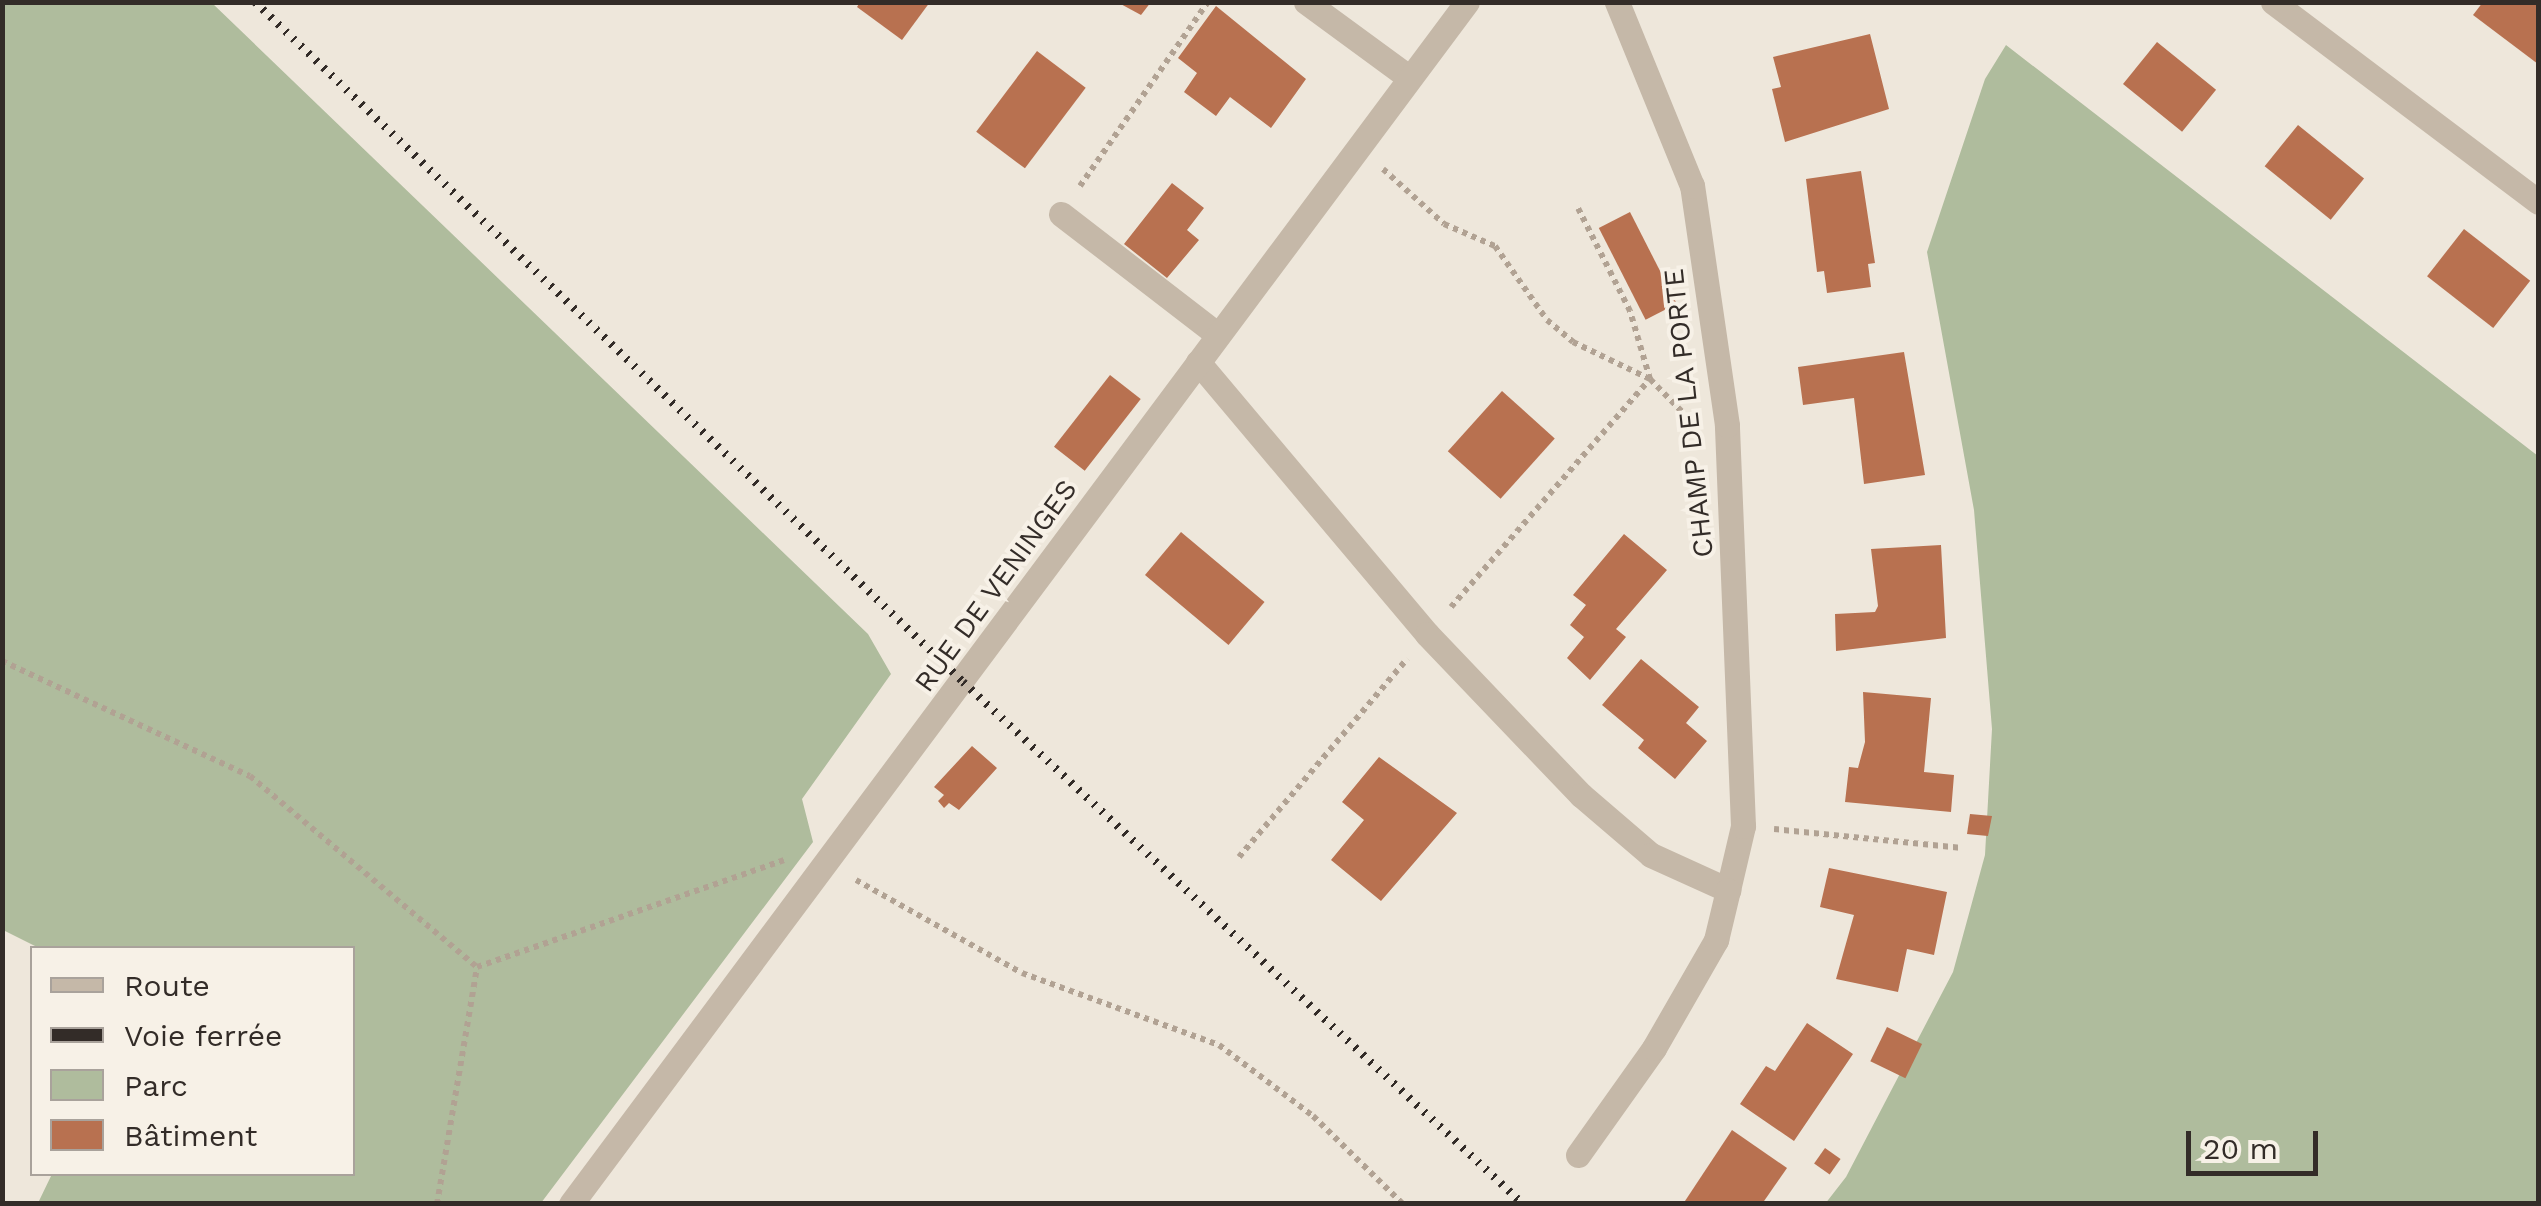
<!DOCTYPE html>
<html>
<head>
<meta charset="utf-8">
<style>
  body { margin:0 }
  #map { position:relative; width:2541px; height:1206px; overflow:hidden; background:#eee7db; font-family:"Work Sans",sans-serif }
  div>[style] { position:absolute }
  .green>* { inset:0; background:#afbc9d }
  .building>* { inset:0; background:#b87150; transform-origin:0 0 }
  .path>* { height:6px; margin-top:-3px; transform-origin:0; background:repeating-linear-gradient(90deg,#b1a293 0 5px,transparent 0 10px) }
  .minor>* { height:25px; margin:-12.5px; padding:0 12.5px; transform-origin:12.5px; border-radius:12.5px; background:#c5b8a8 }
  .rail>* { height:8px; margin-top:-4px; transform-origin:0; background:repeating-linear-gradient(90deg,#332c28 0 2.5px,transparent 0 10.5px) }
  span { translate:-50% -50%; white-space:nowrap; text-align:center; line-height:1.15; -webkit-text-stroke:8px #f7f1e7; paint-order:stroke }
  .street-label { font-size:28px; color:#332c28 }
  .frame { position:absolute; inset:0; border:5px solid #332c28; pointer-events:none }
  .legend { position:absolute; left:30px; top:946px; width:325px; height:230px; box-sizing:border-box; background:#f7f1e7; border:2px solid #a9a29b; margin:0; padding:12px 18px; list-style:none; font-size:30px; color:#332c28 }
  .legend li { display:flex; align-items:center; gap:20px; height:50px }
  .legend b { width:50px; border:2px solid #a9a29b }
  .scale { position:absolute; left:2186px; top:1131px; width:132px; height:45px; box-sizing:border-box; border:5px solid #332c28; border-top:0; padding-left:12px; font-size:30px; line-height:35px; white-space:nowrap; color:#332c28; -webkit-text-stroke:8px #f7f1e7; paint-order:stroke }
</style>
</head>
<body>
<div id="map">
  <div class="green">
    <i style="clip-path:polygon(2px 3px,212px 3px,868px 634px,891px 674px,802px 799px,813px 842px,541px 1203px,38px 1203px,52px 1174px,352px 1174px,352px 948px,39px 948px,3px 930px)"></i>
    <i style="clip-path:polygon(2006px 45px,2538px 456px,2538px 1203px,1825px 1204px,1846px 1177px,1953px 972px,1985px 855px,1992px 729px,1974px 510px,1927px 252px,1985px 79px)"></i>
  </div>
  <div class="building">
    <i style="clip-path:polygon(860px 2px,930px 2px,902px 40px,857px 7px)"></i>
    <i style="clip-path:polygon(1117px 2px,1151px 2px,1141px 15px)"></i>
    <i style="clip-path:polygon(2483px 2px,2538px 2px,2538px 64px,2473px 15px)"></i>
    <i style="clip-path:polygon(1216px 6px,1306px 79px,1271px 128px,1230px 97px,1216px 116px,1184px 92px,1197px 73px,1178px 58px)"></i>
    <i style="clip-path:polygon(1870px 34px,1889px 109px,1785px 142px,1772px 89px,1781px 87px,1773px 57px)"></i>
    <i style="left:2157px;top:42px;width:76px;height:54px;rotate:39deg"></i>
    <i style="left:1037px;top:51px;width:61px;height:101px;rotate:37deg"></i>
    <i style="left:2298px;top:125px;width:85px;height:53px;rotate:39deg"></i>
    <i style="clip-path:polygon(1861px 171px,1875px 263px,1868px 264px,1871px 287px,1827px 293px,1824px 271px,1817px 272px,1806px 179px)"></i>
    <i style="clip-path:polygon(1172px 183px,1204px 208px,1187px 230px,1199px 240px,1167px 278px,1124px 244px)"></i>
    <i style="left:1630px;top:212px;width:103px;height:35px;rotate:63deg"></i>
    <i style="left:2464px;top:229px;width:84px;height:60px;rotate:38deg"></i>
    <i style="clip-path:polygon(1904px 352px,1925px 475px,1864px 484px,1854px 398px,1803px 405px,1798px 367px)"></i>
    <i style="left:1110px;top:375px;width:39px;height:91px;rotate:38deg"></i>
    <i style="left:1502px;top:391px;width:71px;height:81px;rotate:42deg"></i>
    <i style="left:1181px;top:532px;width:109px;height:56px;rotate:40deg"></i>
    <i style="clip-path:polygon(1624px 534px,1667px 570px,1616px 629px,1626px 637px,1590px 680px,1567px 658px,1584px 637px,1570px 625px,1586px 605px,1573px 595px)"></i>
    <i style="clip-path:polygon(1941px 545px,1946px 638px,1836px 651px,1835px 614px,1875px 612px,1878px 606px,1871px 549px)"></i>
    <i style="clip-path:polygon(1641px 659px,1699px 707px,1686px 723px,1707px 741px,1675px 779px,1638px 748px,1644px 740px,1602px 705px)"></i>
    <i style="clip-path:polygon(1863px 692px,1931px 698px,1924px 772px,1954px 775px,1951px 812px,1845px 802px,1849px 767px,1858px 768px,1865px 742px)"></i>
    <i style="clip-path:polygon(972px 746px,997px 768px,959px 810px,949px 803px,944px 808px,938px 801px,944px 795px,934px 787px)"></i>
    <i style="clip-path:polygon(1379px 757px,1457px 813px,1381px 901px,1331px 860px,1364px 820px,1342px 802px)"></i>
    <i style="clip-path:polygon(1970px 814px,1992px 816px,1988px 836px,1967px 834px)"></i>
    <i style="clip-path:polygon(1829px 868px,1947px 892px,1934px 955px,1907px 949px,1898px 992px,1836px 979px,1854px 915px,1820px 907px)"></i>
    <i style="clip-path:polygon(1807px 1023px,1853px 1054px,1794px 1141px,1740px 1104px,1766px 1066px,1775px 1071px)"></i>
    <i style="left:1887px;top:1027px;width:39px;height:38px;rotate:26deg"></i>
    <i style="clip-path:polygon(1732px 1130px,1787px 1168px,1762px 1204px,1683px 1204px)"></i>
    <i style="left:1825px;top:1148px;width:19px;height:19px;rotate:35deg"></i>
  </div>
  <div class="path">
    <i style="left:1383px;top:169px;width:82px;rotate:42deg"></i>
    <i style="left:1444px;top:224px;width:56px;rotate:23.3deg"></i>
    <i style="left:1495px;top:246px;width:90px;rotate:54.9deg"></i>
    <i style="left:1547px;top:320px;width:34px;rotate:40deg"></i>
    <i style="left:1573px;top:342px;width:85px;rotate:25.7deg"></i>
    <i style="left:1650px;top:379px;width:60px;rotate:45.7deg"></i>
    <i style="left:1080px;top:186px;width:224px;rotate:-55.2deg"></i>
    <i style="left:1451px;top:607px;width:303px;rotate:-48.9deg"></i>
    <i style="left:1650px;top:379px;width:71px;rotate:-106.4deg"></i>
    <i style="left:1630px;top:311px;width:115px;rotate:-116.8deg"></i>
    <i style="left:2px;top:661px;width:273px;rotate:24.9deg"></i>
    <i style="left:250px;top:776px;width:297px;rotate:40.1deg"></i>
    <i style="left:477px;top:967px;width:325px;rotate:-19.2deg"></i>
    <i style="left:1774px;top:829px;width:189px;rotate:5.8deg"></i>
    <i style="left:1239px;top:857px;width:260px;rotate:-49.7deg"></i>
    <i style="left:856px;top:880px;width:190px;rotate:29.3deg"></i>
    <i style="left:1022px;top:973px;width:210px;rotate:20.1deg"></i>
    <i style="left:1219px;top:1045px;width:118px;rotate:37.1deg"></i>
    <i style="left:1313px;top:1116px;width:126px;rotate:44.4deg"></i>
    <i style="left:437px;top:1204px;width:240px;rotate:-80.4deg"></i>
  </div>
  <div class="minor">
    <i style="left:1306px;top:2px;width:125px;rotate:36.2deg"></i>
    <i style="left:2273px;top:2px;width:332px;rotate:37deg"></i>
    <i style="left:1061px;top:214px;width:198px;rotate:37.6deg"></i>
    <i style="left:1198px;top:362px;width:356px;rotate:49.9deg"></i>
    <i style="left:1427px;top:634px;width:223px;rotate:46.3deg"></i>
    <i style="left:1581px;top:795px;width:92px;rotate:40.6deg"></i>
    <i style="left:1651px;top:855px;width:85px;rotate:24.4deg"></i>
    <i style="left:1728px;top:890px;width:66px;rotate:-76.8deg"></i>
    <i style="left:1743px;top:826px;width:401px;rotate:-92.3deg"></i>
    <i style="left:1727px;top:425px;width:242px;rotate:-98.3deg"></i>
    <i style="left:1692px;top:186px;width:199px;rotate:-112.2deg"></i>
    <i style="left:1578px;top:1155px;width:131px;rotate:-54.6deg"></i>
    <i style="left:1654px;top:1048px;width:125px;rotate:-60.1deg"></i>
    <i style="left:1716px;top:940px;width:51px;rotate:-76.5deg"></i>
    <i style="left:571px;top:1204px;width:1499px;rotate:-53.3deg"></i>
  </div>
  <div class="rail">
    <i style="left:255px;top:2px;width:982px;rotate:43.84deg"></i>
    <i style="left:963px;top:682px;width:766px;rotate:42.99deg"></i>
  </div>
  <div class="street-label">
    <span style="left:1689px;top:413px;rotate:-96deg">CHAMP DE LA PORTE</span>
    <span style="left:996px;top:586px;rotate:-54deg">RUE DE VENINGES</span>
  </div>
  <div class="frame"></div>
  <ul class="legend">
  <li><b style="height:12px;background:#c5b8a8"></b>Route</li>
  <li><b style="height:12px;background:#332c28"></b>Voie ferrée</li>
  <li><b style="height:28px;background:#afbc9d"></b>Parc</li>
  <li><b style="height:28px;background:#b87150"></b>Bâtiment</li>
  </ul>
  <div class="scale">20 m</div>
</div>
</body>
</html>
